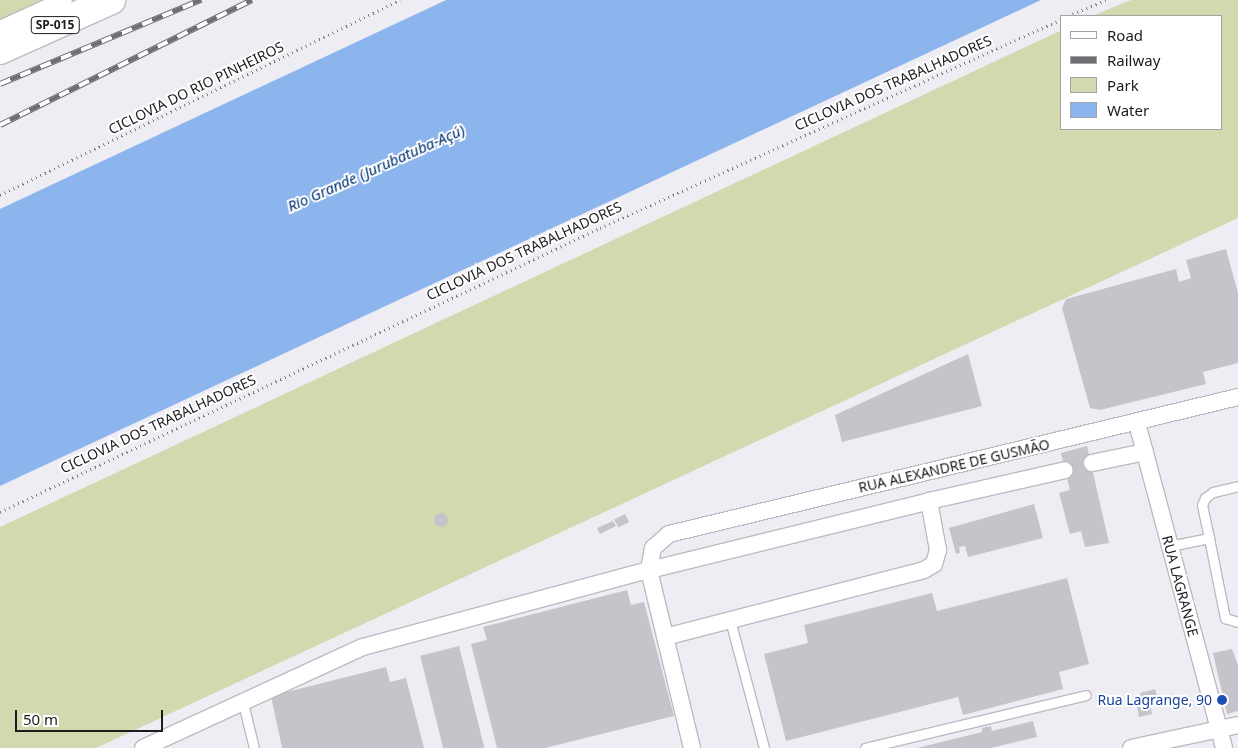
<!DOCTYPE html>
<html>
<head>
<meta charset="utf-8">
<style>
  body { margin:0 }
  #map { position:relative; width:1238px; height:748px; overflow:hidden; background:#efedf4; font-family:"Noto Sans",sans-serif }
  div>[style] { position:absolute }
  .green>* { inset:0; background:#d3d8ae }
  .water>* { inset:0; background:#8db5ed }
  .building>* { inset:0; background:#c6c4cb; transform-origin:0 0 }
  .round { border-radius:50% }
  .street-tunnel>* { height:16px; margin-top:-8px; transform-origin:0; background:repeating-linear-gradient(90deg,#c5c3c9 0 16px,transparent 0 24px) }
  .path>* { height:3px; margin-top:-1.5px; transform-origin:0; background:repeating-linear-gradient(90deg,#7d7c80 0 1px,transparent 0 5px) }
  .roads { filter:drop-shadow(1px 0 #bdbac2) drop-shadow(-1px 0 #bdbac2) drop-shadow(0 1px #bdbac2) drop-shadow(0 -1px #bdbac2) }
  .lane>* { height:9px; margin:-4.5px; padding:0 4.5px; transform-origin:4.5px; border-radius:4.5px; background:#fff }
  .street>* { height:16px; margin:-8px; padding:0 8px; transform-origin:8px; border-radius:8px; background:#fff }
  .highway>* { height:28px; margin:-14px; padding:0 14px; transform-origin:14px; border-radius:14px; background:#fff }
  .rail>* { height:5.5px; margin-top:-2.75px; transform-origin:0; background:repeating-linear-gradient(90deg,#fff 0 11px,#6f6d72 0 22px); box-sizing:border-box; border-block:1px solid #6f6d72 }
  .dots>* { width:14px; height:14px; translate:-50% -50%; box-sizing:border-box; border:2px solid #fff; border-radius:50% }
  span { translate:-50% -50%; white-space:nowrap; text-align:center; line-height:1.15; -webkit-text-stroke:4px #fff; paint-order:stroke }
  .shield-label span { padding:1px 4px; background:#fff; border:1px solid; border-radius:4px; -webkit-text-stroke-width:0 }
  .shield-label { font-size:12px; color:#1c1b1e; font-weight:700 }
  .street-label { font-size:14px; color:#1c1b1e }
  .transit-label { font-size:14px; color:#164399 }
  .right { translate:-100% -50%; text-align:right }
  .water-label { font-size:15px; color:#003373; font-style:italic }
  .legend { position:absolute; left:1060px; top:15px; width:162px; height:115px; box-sizing:border-box; background:#fff; border:1px solid #a4a4a5; margin:0; padding:6px 9px; list-style:none; font-size:15px; color:#1c1b1e }
  .legend li { display:flex; align-items:center; gap:10px; height:25px }
  .legend b { width:25px; border:1px solid #a4a4a5 }
  .scale { position:absolute; left:15px; top:710px; width:148px; height:22px; box-sizing:border-box; border:2px solid #1c1b1e; border-top:0; padding-left:6px; font-size:15px; line-height:18px; white-space:nowrap; color:#1c1b1e; -webkit-text-stroke:4px #fff; paint-order:stroke }
</style>
</head>
<body>
<div id="map">
  <div class="green">
    <i style="clip-path:polygon(0 0,57px 0,0 26px)"></i>
    <i style="clip-path:polygon(1131px 0,1238px 0,1238px 218px,96px 748px,0 748px,0 527px,1062px 30px,1062px 129px,1222px 129px,1222px 16px,1092px 16px)"></i>
  </div>
  <div class="water">
    <i style="clip-path:polygon(446px 0,1041px 0,0 486px,0 209px)"></i>
  </div>
  <div class="building">
    <i style="clip-path:polygon(1226px 249px,1238px 293px,1238px 363px,1203px 372px,1206px 384px,1100px 410px,1090px 408px,1062px 308px,1066px 299px,1176px 269px,1179px 282px,1191px 278px,1186px 260px)"></i>
    <i style="clip-path:polygon(968px 354px,982px 406px,842px 442px,835px 415px)"></i>
    <i style="clip-path:polygon(1087px 446px,1109px 543px,1085px 547px,1081px 531px,1070px 534px,1059px 493px,1070px 490px,1061px 453px)"></i>
    <i style="clip-path:polygon(1034px 504px,1043px 538px,968px 557px,965px 546px,959px 547px,960px 553px,956px 554px,949px 528px)"></i>
    <i class="round" style="left:434px;top:513px;width:14px;height:14px"></i>
    <i style="left:625px;top:514px;width:9px;height:12px;rotate:63deg"></i>
    <i style="clip-path:polygon(613px 521px,616px 526px,600px 534px,597px 528px)"></i>
    <i style="clip-path:polygon(1067px 578px,1089px 664px,1059px 672px,1063px 689px,963px 715px,958px 697px,786px 741px,764px 654px,808px 643px,804px 625px,932px 593px,937px 611px)"></i>
    <i style="clip-path:polygon(627px 590px,631px 605px,644px 602px,674px 716px,545px 748px,497px 748px,471px 644px,487px 640px,483px 627px)"></i>
    <i style="left:459px;top:646px;width:105px;height:40px;rotate:76deg"></i>
    <i style="clip-path:polygon(1232px 649px,1238px 665px,1238px 711px,1227px 714px,1213px 653px)"></i>
    <i style="clip-path:polygon(386px 667px,390px 682px,406px 678px,424px 748px,282px 748px,271px 696px)"></i>
    <i style="clip-path:polygon(1155px 689px,1158px 701px,1150px 703px,1152px 714px,1139px 717px,1137px 706px,1143px 704px,1140px 693px)"></i>
    <i style="clip-path:polygon(1033px 721px,1037px 737px,991px 748px,917px 748px,982px 732px,982px 728px,991px 726px,992px 731px)"></i>
  </div>
  <div class="street-tunnel">
    <i style="left:1065px;top:470px;width:28px;rotate:-15deg"></i>
  </div>
  <div class="path">
    <i style="left:1068px;top:16px;width:41px;rotate:-22.8deg"></i>
    <i style="left:0;top:195px;width:445px;rotate:-26deg"></i>
    <i style="left:0;top:512px;width:664px;rotate:-25.33deg"></i>
    <i style="left:600px;top:228px;width:507px;rotate:-24.34deg"></i>
  </div>
  <div class="roads">
    <div class="lane">
      <i style="left:1209px;top:538px;width:34px;rotate:-102deg"></i>
      <i style="left:1202px;top:505px;width:8px;rotate:-67deg"></i>
      <i style="left:1205px;top:498px;width:10px;rotate:-37deg"></i>
      <i style="left:1213px;top:492px;width:26px;rotate:-13deg"></i>
      <i style="left:1169px;top:546px;width:41px;rotate:-11.3deg"></i>
      <i style="left:1209px;top:538px;width:82px;rotate:78.7deg"></i>
      <i style="left:1225px;top:618px;width:14px;rotate:17deg"></i>
      <i style="left:730px;top:620px;width:132px;rotate:75.1deg"></i>
      <i style="left:243px;top:703px;width:46px;rotate:76.3deg"></i>
      <i style="left:865px;top:748px;width:227px;rotate:-13.5deg"></i>
    </div>
    <div class="street">
      <i style="left:0;top:29px;width:70px;rotate:-24.4deg"></i>
      <i style="left:1137px;top:423px;width:336px;rotate:75deg"></i>
      <i style="left:1092px;top:463px;width:54px;rotate:-11.7deg"></i>
      <i style="left:665px;top:637px;width:268px;rotate:-14.5deg"></i>
      <i style="left:924px;top:570px;width:12px;rotate:-31deg"></i>
      <i style="left:934px;top:564px;width:15px;rotate:-74deg"></i>
      <i style="left:938px;top:550px;width:50px;rotate:-100.4deg"></i>
      <i style="left:929px;top:501px;width:139px;rotate:-12.8deg"></i>
      <i style="left:143px;top:748px;width:242px;rotate:-24.7deg"></i>
      <i style="left:363px;top:647px;width:296px;rotate:-15.1deg"></i>
      <i style="left:649px;top:570px;width:288px;rotate:-13.8deg"></i>
      <i style="left:692px;top:748px;width:183px;rotate:-103.6deg"></i>
      <i style="left:649px;top:570px;width:22px;rotate:-80deg"></i>
      <i style="left:653px;top:548px;width:21px;rotate:-41deg"></i>
      <i style="left:669px;top:534px;width:585px;rotate:-13.54deg"></i>
      <i style="left:1131px;top:748px;width:109px;rotate:-12.1deg"></i>
    </div>
    <div class="highway">
      <i style="left:0;top:50px;width:122px;rotate:-24.2deg"></i>
    </div>
  </div>
  <div class="rail">
    <i style="left:0;top:84px;width:218px;rotate:-22.7deg"></i>
    <i style="left:0;top:125px;width:281px;rotate:-26.4deg"></i>
  </div>
  <div class="dots">
    <i style="left:1222px;top:700px;background:#1a4fb4"></i>
  </div>
  <div class="shield-label">
    <span style="left:55px;top:25px">SP-015</span>
  </div>
  <div class="street-label">
    <span style="left:893px;top:83px;rotate:-24deg">CICLOVIA DOS TRABALHADORES</span>
    <span style="left:196px;top:88px;rotate:-26deg">CICLOVIA DO RIO PINHEIROS</span>
    <span style="left:524px;top:251px;rotate:-25deg">CICLOVIA DOS TRABALHADORES</span>
    <span style="left:158px;top:424px;rotate:-25deg">CICLOVIA DOS TRABALHADORES</span>
    <span style="left:954px;top:466px;rotate:-13deg">RUA ALEXANDRE DE GUSMÃO</span>
    <span style="left:1180px;top:586px;rotate:75deg">RUA LAGRANGE</span>
  </div>
  <div class="transit-label">
    <span class="right" style="left:1212px;top:700px">Rua Lagrange, 90</span>
  </div>
  <div class="water-label">
    <span style="left:376px;top:168px;rotate:-24deg">Rio Grande (Jurubatuba-Açú)</span>
  </div>
  <ul class="legend">
  <li><b style="height:6px;background:#fff"></b>Road</li>
  <li><b style="height:6px;background:#6f6d72"></b>Railway</li>
  <li><b style="height:14px;background:#d3d8ae"></b>Park</li>
  <li><b style="height:14px;background:#8db5ed"></b>Water</li>
  </ul>
  <div class="scale">50 m</div>
</div>
</body>
</html>
